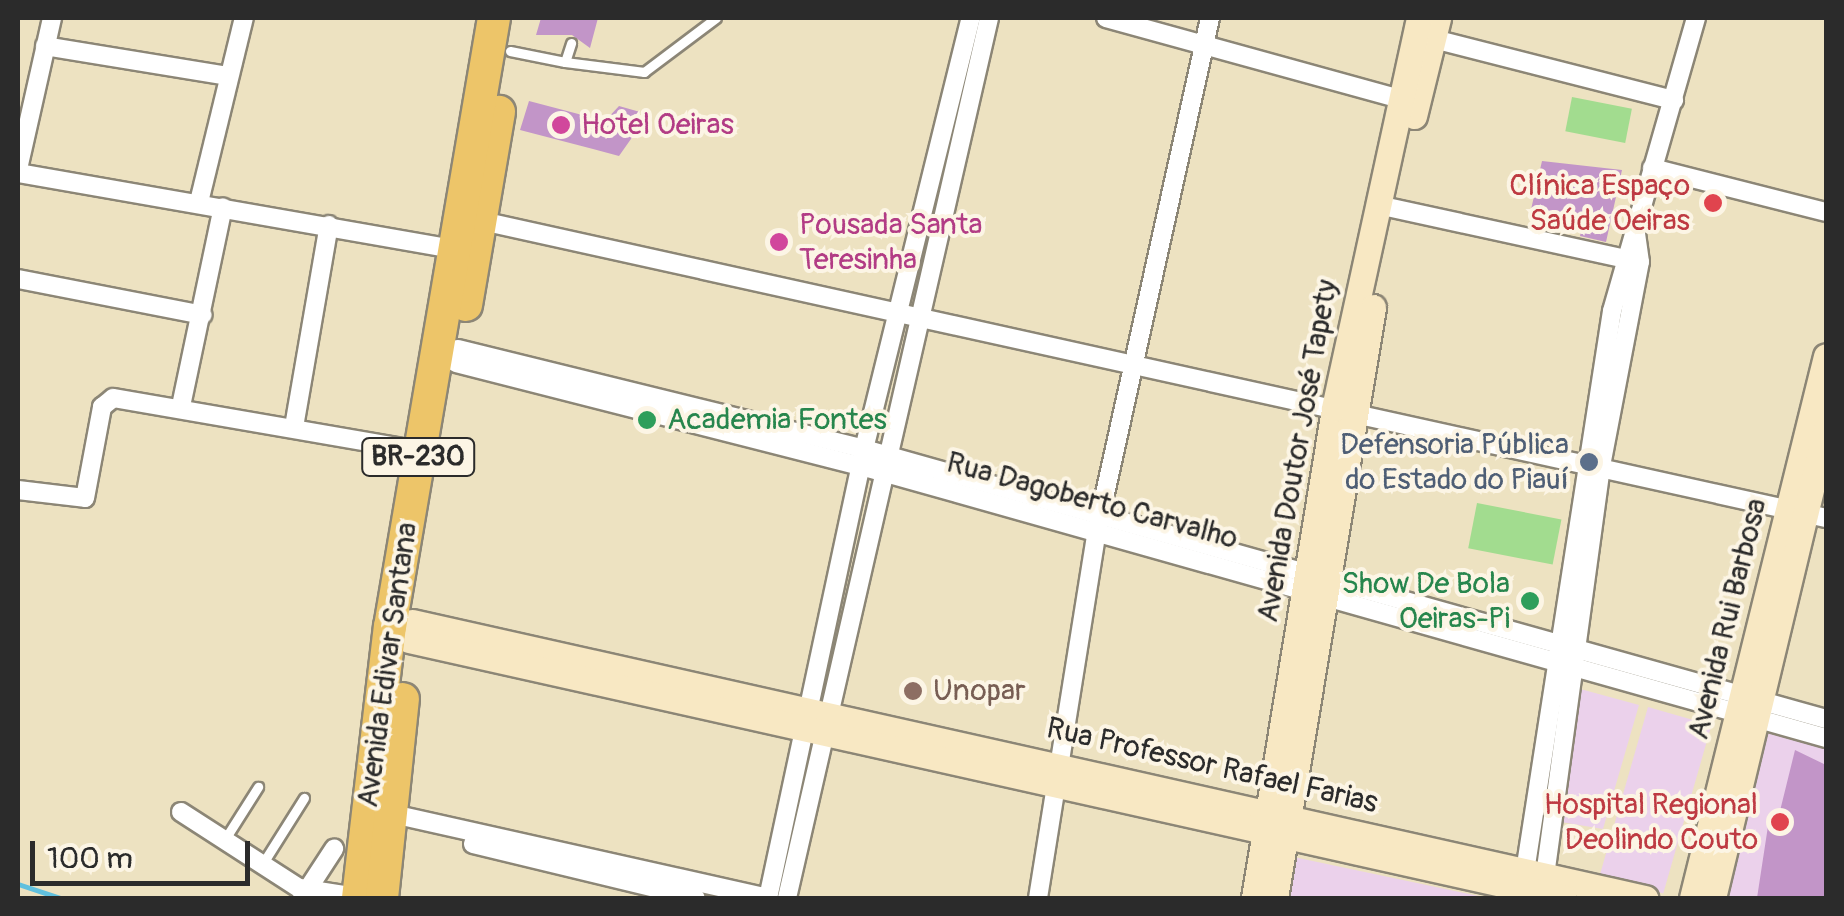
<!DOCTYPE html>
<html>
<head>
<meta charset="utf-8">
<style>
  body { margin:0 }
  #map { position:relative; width:1844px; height:916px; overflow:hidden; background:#ede2c1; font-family:Pangolin,sans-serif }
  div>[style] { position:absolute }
  .built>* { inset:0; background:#ebd1eb; transform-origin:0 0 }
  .green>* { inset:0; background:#a2dc8f; transform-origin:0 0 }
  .stream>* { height:5px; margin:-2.5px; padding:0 2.5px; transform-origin:2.5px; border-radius:2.5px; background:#60c0de }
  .building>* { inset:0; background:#c295c8 }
  .roads { filter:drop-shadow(2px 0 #8c8676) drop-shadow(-2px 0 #8c8676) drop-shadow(0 2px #8c8676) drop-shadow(0 -2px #8c8676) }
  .lane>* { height:9px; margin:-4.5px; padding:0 4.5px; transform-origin:4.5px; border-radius:4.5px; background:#fff }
  .street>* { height:18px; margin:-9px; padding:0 9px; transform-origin:9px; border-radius:9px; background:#fff }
  .secondary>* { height:25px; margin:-12.5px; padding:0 12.5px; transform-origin:12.5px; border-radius:12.5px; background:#f8e8c3 }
  .highway>* { height:32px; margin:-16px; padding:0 16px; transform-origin:16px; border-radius:16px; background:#edc569 }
  .dots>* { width:28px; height:28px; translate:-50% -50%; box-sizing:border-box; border:5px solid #fcf5e5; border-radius:50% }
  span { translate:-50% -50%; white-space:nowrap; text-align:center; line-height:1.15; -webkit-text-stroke:8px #fcf5e5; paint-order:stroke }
  .shield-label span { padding:2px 8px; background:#fcf5e5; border:2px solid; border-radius:8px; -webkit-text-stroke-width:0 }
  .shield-label { font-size:28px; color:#2b2b2b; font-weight:700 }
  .hotel-label { font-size:30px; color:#b23c85 }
  .left { translate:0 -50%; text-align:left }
  .health-label { font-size:30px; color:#be3a42 }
  .right { translate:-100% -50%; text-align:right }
  .leisure-label { font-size:30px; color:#27864d }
  .service-label { font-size:30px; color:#4e5e75 }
  .street-label { font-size:30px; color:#2b2b2b }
  .education-label { font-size:30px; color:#785e54 }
  .frame { position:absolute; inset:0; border:20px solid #2b2b2b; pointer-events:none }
  .scale { position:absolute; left:30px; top:841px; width:220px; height:45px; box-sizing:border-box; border:5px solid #2b2b2b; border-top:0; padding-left:12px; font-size:30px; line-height:35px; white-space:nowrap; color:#2b2b2b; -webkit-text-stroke:8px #fcf5e5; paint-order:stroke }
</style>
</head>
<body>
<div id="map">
  <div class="built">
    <i style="clip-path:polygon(1573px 687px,1639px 705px,1603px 829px,1555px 821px)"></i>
    <i style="left:1648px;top:707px;width:66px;height:175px;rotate:16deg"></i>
    <i style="clip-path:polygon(1754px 730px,1826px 746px,1826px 898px,1716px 898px)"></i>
    <i style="clip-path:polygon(1289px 856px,1488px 898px,1280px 898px)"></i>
  </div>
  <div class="green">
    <i style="left:1572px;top:97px;width:61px;height:35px;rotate:11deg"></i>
    <i style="left:1477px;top:503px;width:86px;height:46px;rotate:11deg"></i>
  </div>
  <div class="stream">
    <i style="left:18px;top:884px;width:44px;rotate:18.4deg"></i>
  </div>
  <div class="building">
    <i style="clip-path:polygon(541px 18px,598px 18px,590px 48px,572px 35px,536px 35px)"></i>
    <i style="clip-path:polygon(529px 101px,605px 121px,619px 106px,640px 112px,638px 129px,619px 156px,593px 149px,520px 130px)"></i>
    <i style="clip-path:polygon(1542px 161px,1622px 170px,1606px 242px,1580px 236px,1582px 226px,1530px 214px)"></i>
    <i style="clip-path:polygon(1795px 750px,1826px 765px,1826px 898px,1757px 898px,1770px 813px,1779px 815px)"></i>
  </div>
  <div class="roads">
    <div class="lane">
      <i style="left:510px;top:51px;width:56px;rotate:11.3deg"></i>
      <i style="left:565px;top:62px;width:20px;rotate:-72deg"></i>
      <i style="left:565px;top:62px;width:80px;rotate:7.2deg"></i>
      <i style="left:644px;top:72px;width:90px;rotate:-36.9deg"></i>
      <i style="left:225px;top:839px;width:62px;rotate:-57.6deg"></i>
      <i style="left:263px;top:863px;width:77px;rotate:-57.8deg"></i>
    </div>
    <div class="street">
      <i style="left:1106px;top:18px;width:316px;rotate:15.4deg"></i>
      <i style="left:1426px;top:37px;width:256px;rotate:14.3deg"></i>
      <i style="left:45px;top:46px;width:185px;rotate:9.3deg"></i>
      <i style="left:1652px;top:168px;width:179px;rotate:14.2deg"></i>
      <i style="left:18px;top:169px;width:155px;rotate:-77.3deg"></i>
      <i style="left:18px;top:173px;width:442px;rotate:9.9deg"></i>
      <i style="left:199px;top:202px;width:189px;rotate:-76.3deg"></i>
      <i style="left:1378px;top:205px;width:262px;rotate:12.3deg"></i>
      <i style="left:482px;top:221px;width:1376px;rotate:12.46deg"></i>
      <i style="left:18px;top:279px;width:188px;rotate:11deg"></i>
      <i style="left:458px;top:349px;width:418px;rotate:13.8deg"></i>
      <i style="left:864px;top:449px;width:999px;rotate:15.68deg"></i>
      <i style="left:456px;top:363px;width:418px;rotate:14.3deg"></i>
      <i style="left:861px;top:466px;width:1003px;rotate:15.74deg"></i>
      <i style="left:181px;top:406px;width:203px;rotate:-78.1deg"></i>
      <i style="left:294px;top:427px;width:205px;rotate:-80.2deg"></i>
      <i style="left:18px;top:490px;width:67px;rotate:6.8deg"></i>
      <i style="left:85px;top:498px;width:93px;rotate:-79.4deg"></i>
      <i style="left:102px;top:407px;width:14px;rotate:-39deg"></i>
      <i style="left:113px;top:398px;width:311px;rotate:9.8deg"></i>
      <i style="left:181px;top:812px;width:140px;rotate:32.8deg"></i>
      <i style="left:299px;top:888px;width:60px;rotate:8.7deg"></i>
      <i style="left:384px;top:812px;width:394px;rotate:12.6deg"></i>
      <i style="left:473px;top:844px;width:229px;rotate:13.6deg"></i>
      <i style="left:1524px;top:878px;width:574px;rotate:-81.18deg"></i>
      <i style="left:1612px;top:311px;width:305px;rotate:-74deg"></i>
      <i style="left:1544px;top:883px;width:421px;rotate:-82.2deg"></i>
      <i style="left:1601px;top:466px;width:208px;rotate:-79.2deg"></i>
      <i style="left:1640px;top:262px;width:30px;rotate:-98deg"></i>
      <i style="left:302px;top:898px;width:59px;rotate:-56.9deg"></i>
      <i style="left:768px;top:898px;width:459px;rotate:-77.9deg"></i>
      <i style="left:864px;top:449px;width:444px;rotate:-76.1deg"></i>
      <i style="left:787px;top:898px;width:903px;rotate:-77.07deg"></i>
      <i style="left:1038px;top:898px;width:373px;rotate:-80.9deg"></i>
      <i style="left:1097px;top:530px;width:524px;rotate:-77.55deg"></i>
    </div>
    <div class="secondary">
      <i style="left:1414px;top:116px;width:101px;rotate:-76.2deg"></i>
      <i style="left:412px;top:622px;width:1264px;rotate:12.62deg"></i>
      <i style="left:409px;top:640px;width:1183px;rotate:12.59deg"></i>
      <i style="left:1254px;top:898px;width:496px;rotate:-80.7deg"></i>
      <i style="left:1334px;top:408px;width:399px;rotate:-77.7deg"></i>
      <i style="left:1275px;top:898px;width:599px;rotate:-80.58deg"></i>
      <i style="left:1692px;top:898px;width:558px;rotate:-76.11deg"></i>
      <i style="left:1713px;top:898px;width:482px;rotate:-76.5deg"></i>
    </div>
    <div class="highway">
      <i style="left:466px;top:305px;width:196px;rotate:-80.3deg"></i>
      <i style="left:358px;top:898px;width:273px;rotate:-83.3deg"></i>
      <i style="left:390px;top:627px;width:618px;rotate:-80.31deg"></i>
      <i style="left:382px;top:898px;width:200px;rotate:-84deg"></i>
    </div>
  </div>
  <div class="dots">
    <i style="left:561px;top:125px;background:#d1479c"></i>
    <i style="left:1713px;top:203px;background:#e0444e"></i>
    <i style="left:779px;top:242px;background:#d1479c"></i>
    <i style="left:647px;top:420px;background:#2e9e5b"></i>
    <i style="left:1589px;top:462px;background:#5c6f8a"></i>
    <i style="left:1530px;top:601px;background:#2e9e5b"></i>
    <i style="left:913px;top:691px;background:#8d6e63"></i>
    <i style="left:1780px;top:822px;background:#e0444e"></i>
  </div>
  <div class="shield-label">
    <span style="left:418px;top:457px">BR-230</span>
  </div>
  <div class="hotel-label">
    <span class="left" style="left:581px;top:125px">Hotel Oeiras</span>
    <span class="left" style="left:799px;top:242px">Pousada Santa<br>Teresinha</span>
  </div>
  <div class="health-label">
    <span class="right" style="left:1690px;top:203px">Clínica Espaço<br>Saúde Oeiras</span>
    <span class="right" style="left:1758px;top:822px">Hospital Regional<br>Deolindo Couto</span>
  </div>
  <div class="leisure-label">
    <span class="left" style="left:667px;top:420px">Academia Fontes</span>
    <span class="right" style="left:1510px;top:601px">Show De Bola<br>Oeiras-Pi</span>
  </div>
  <div class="service-label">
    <span class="right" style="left:1569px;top:462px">Defensoria Pública<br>do Estado do Piauí</span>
  </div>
  <div class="street-label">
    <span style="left:1298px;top:451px;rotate:-80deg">Avenida Doutor José Tapety</span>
    <span style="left:1092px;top:501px;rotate:15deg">Rua Dagoberto Carvalho</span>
    <span style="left:1728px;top:619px;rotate:-76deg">Avenida Rui Barbosa</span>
    <span style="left:388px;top:665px;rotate:-82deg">Avenida Edivar Santana</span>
    <span style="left:1212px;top:766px;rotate:13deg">Rua Professor Rafael Farias</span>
  </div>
  <div class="education-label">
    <span class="left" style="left:933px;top:691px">Unopar</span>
  </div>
  <div class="frame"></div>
  <div class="scale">100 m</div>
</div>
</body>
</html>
